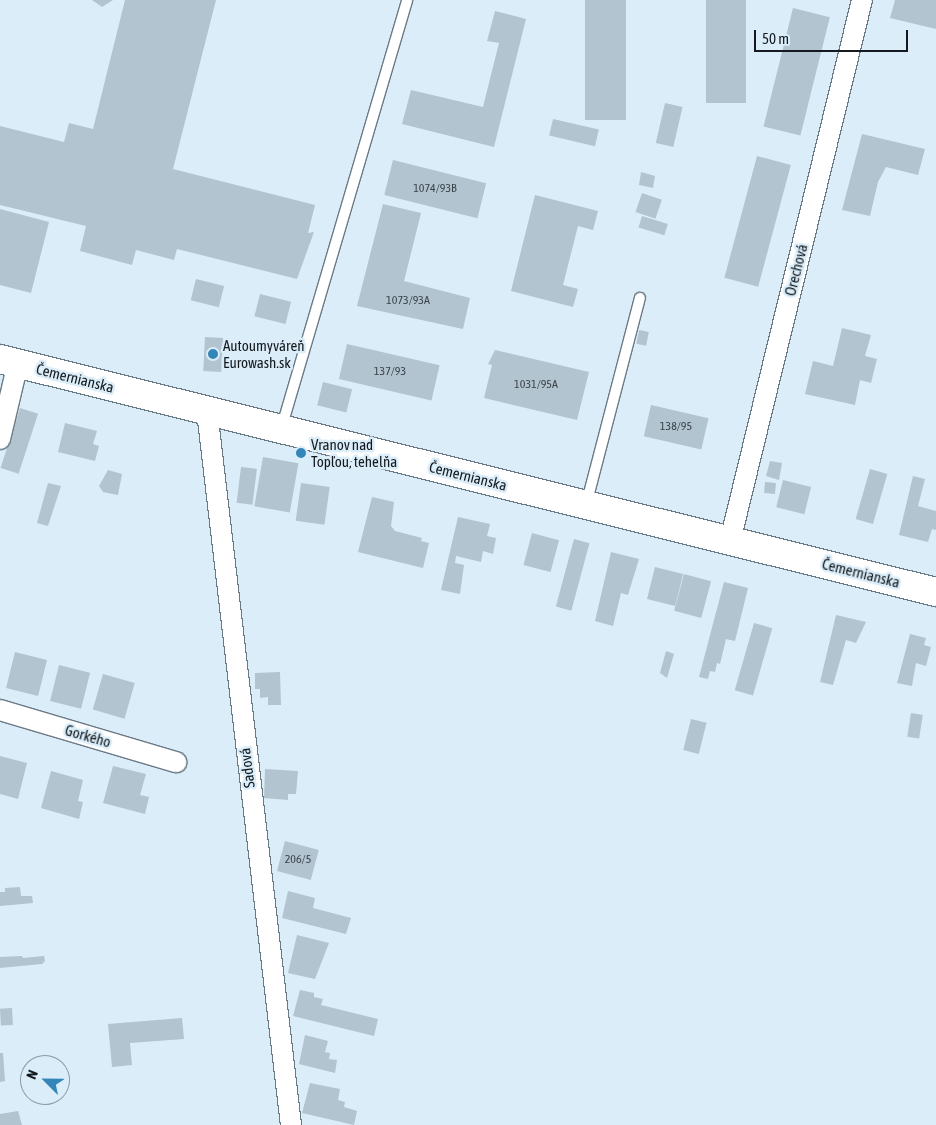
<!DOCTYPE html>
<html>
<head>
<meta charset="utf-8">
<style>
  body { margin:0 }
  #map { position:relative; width:936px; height:1125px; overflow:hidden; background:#dbedf9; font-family:"Asap Condensed",sans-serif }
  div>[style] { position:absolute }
  .building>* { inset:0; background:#b2c4cf; transform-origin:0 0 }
  .roads { filter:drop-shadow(1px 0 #6a7a85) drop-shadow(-1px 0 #6a7a85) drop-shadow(0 1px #6a7a85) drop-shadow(0 -1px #6a7a85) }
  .lane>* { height:10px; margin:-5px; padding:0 5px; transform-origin:5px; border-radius:5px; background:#fff }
  .street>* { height:20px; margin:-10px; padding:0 10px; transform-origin:10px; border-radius:10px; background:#fff }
  .primary>* { height:28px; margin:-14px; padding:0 14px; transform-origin:14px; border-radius:14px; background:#fff }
  .dots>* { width:14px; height:14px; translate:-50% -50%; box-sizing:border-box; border:2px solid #dbedf9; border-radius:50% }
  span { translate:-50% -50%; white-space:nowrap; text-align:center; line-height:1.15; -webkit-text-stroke:5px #dbedf9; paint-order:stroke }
  .number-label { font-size:12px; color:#3c444b }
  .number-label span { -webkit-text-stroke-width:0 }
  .street-label { font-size:15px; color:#141a1f }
  .poi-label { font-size:15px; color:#141a1f }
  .left { translate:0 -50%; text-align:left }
  .north { position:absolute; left:20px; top:1055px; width:50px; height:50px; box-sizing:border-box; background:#dbedf9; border:1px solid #8b99a2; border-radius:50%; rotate:293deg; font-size:14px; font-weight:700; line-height:20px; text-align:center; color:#141a1f }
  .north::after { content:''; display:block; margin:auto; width:18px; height:22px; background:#3386b7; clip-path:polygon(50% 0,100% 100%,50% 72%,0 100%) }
  .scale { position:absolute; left:754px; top:30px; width:154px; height:22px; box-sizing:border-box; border:2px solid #141a1f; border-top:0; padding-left:6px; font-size:15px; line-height:18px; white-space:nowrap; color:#141a1f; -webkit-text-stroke:4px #dbedf9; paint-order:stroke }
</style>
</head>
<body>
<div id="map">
  <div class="building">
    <i style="clip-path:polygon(92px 0,113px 0,102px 7px)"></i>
    <i style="clip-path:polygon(125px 0,216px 0,173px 169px,315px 205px,308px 233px,314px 232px,297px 279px,177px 249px,174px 260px,136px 250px,132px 265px,80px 251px,86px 226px,0 205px,0 126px,64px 142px,69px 123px,93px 129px)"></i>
    <i style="left:585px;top:0;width:41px;height:120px"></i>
    <i style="left:706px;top:0;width:40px;height:103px"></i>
    <i style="clip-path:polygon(895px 0,936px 0,936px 29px,890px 18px)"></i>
    <i style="left:793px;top:8px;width:38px;height:122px;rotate:14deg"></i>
    <i style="clip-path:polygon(495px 11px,526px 19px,494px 147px,402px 124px,411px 90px,483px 107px,499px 43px,487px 41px)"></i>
    <i style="left:665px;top:103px;width:18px;height:41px;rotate:13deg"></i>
    <i style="left:553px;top:119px;width:47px;height:17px;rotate:13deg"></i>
    <i style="clip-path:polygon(862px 134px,925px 149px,918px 175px,886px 167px,878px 182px,870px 216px,842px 210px)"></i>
    <i style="left:757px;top:156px;width:35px;height:126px;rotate:15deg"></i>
    <i style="left:393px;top:160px;width:96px;height:36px;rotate:14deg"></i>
    <i style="clip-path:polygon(641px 172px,655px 176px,653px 188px,639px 185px)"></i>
    <i style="left:642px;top:193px;width:21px;height:20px;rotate:19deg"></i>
    <i style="clip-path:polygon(535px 195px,598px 211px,593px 230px,578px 226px,563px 285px,578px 289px,573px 307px,511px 291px)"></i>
    <i style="clip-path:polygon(383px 204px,421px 213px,404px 281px,470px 298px,463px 329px,357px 306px)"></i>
    <i style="clip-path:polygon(0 209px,49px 222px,31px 293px,0 285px)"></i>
    <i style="left:642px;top:216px;width:27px;height:12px;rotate:17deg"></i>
    <i style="left:196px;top:279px;width:29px;height:22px;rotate:14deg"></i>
    <i style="left:260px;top:294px;width:32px;height:23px;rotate:14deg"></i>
    <i style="clip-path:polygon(842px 328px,871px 335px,865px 356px,877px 359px,871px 383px,860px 380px,855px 405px,805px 394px,813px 361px,833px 366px)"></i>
    <i style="left:639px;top:330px;width:10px;height:14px;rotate:11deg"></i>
    <i style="left:205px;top:337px;width:18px;height:34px;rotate:3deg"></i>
    <i style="left:347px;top:344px;width:95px;height:36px;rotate:13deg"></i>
    <i style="clip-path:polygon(495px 350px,589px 372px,577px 420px,484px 398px,492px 365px,488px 364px)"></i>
    <i style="left:323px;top:382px;width:30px;height:24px;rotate:14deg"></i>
    <i style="left:651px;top:405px;width:59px;height:32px;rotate:13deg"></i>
    <i style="left:20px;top:408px;width:19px;height:63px;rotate:18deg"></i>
    <i style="clip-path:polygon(65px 423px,97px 431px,93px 444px,99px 446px,95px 461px,58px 452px)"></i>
    <i style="left:263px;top:457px;width:36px;height:50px;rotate:10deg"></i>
    <i style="clip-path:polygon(770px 461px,782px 463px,779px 480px,766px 476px)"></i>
    <i style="left:241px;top:467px;width:16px;height:36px;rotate:7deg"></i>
    <i style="left:870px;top:469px;width:18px;height:52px;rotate:16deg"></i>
    <i style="clip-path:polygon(108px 470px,122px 474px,118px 495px,103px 492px,99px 486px)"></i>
    <i style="clip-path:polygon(913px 476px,925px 479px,918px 506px,936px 511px,936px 530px,932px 529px,928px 542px,899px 535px)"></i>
    <i style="left:783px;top:480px;width:29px;height:28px;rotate:14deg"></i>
    <i style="left:765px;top:482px;width:11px;height:11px;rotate:5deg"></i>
    <i style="clip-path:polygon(48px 483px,61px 486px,48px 526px,37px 523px)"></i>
    <i style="left:301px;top:483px;width:29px;height:38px;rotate:8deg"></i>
    <i style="clip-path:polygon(372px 497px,394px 502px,391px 526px,395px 531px,422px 538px,421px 541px,429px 543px,423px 568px,358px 552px)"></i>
    <i style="clip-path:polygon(458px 517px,490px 524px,487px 536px,496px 538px,493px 554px,483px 551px,481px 562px,456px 556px,455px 563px,464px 565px,460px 594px,441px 590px)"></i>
    <i style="left:532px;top:533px;width:28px;height:33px;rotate:15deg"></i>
    <i style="left:574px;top:539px;width:16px;height:70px;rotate:15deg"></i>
    <i style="clip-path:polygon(611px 552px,639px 559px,628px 595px,621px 593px,613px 626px,595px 621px)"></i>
    <i style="left:655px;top:567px;width:29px;height:33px;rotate:14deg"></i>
    <i style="left:684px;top:574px;width:28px;height:38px;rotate:15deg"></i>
    <i style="clip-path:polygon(724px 582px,748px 588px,735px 641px,726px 639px,720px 664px,717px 663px,715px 672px,710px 671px,708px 679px,699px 677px)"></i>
    <i style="clip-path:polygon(836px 615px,866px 622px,856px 643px,846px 640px,833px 685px,820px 682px)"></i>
    <i style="left:754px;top:623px;width:19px;height:70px;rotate:16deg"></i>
    <i style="clip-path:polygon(910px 634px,926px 638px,924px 645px,931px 647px,926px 666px,916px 663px,912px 686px,897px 683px)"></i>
    <i style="clip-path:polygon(666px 651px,674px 654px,667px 678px,660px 673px)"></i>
    <i style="left:15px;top:652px;width:33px;height:37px;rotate:14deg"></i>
    <i style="left:59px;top:665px;width:32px;height:37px;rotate:14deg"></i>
    <i style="clip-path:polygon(280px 672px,281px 705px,268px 705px,268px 697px,260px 698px,260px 689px,255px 689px,255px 673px)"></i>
    <i style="left:103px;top:674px;width:33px;height:37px;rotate:16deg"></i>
    <i style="left:911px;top:713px;width:12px;height:24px;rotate:9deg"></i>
    <i style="left:691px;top:719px;width:16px;height:32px;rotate:14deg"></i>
    <i style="clip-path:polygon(0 756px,27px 763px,18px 799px,0 794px)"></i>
    <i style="clip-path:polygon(113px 766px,146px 774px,140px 795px,149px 797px,145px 814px,103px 803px)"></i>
    <i style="clip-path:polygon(265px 769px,298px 771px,296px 794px,288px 794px,288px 800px,264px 798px)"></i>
    <i style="clip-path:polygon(51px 771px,83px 780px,78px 801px,83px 802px,79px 819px,41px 808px)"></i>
    <i style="left:285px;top:841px;width:35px;height:31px;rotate:15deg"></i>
    <i style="clip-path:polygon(20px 887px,21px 896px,32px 896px,33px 903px,0 906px,0 892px,5px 892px,5px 888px)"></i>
    <i style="clip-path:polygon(288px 891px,315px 898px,313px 908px,351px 918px,346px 934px,282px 918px)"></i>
    <i style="clip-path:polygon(297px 935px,329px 943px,315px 979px,288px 973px)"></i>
    <i style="clip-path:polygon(22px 956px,23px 958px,44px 956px,45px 961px,42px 964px,0 968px,0 957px)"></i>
    <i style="clip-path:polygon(300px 990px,314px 993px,314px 997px,323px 999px,321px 1005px,378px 1019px,374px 1036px,293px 1016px)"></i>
    <i style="left:12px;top:1008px;width:17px;height:12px;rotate:87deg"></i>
    <i style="clip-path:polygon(182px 1018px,184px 1039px,130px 1043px,132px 1065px,112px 1067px,108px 1024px)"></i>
    <i style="clip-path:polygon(305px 1035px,328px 1041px,325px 1052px,330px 1053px,329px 1059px,337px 1060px,335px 1073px,299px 1064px)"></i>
    <i style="clip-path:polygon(0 1053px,3px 1053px,5px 1081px,0 1082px)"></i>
    <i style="clip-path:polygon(310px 1083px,340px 1089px,338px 1100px,345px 1102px,344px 1107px,357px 1111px,354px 1125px,302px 1113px)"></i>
    <i style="clip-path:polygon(18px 1111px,22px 1125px,0 1125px,0 1114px)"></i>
  </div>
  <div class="roads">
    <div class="lane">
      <i style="left:281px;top:429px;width:447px;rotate:-73.6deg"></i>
      <i style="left:586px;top:505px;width:214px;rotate:-75.4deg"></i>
    </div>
    <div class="street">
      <i style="left:207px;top:411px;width:719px;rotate:83.29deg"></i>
      <i style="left:0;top:439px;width:78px;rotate:-76.7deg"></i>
      <i style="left:730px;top:541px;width:557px;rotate:-76.29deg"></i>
      <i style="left:0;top:710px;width:184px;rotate:16.5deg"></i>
    </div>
    <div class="primary">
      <i style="left:0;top:359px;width:965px;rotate:13.98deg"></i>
    </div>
  </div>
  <div class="dots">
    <i style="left:213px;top:354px;background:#3386b7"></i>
    <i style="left:301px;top:453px;background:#3386b7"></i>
  </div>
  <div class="number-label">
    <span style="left:435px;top:189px">1074/93B</span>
    <span style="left:408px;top:301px">1073/93A</span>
    <span style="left:390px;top:372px">137/93</span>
    <span style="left:536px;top:385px">1031/95A</span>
    <span style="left:676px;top:427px">138/95</span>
    <span style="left:298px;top:860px">206/5</span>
  </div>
  <div class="street-label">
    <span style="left:796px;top:270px;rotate:-76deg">Orechová</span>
    <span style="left:75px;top:378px;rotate:14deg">Čemernianska</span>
    <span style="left:468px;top:476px;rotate:14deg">Čemernianska</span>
    <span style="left:861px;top:573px;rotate:14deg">Čemernianska</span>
    <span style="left:88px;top:736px;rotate:16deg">Gorkého</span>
    <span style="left:247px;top:768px;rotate:-97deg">Sadová</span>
  </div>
  <div class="poi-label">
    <span class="left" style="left:223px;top:354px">Autoumyváreň<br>Eurowash.sk</span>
    <span class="left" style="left:311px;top:453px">Vranov nad<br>Topľou, tehelňa</span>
  </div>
  <div class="north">N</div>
  <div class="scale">50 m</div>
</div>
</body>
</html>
